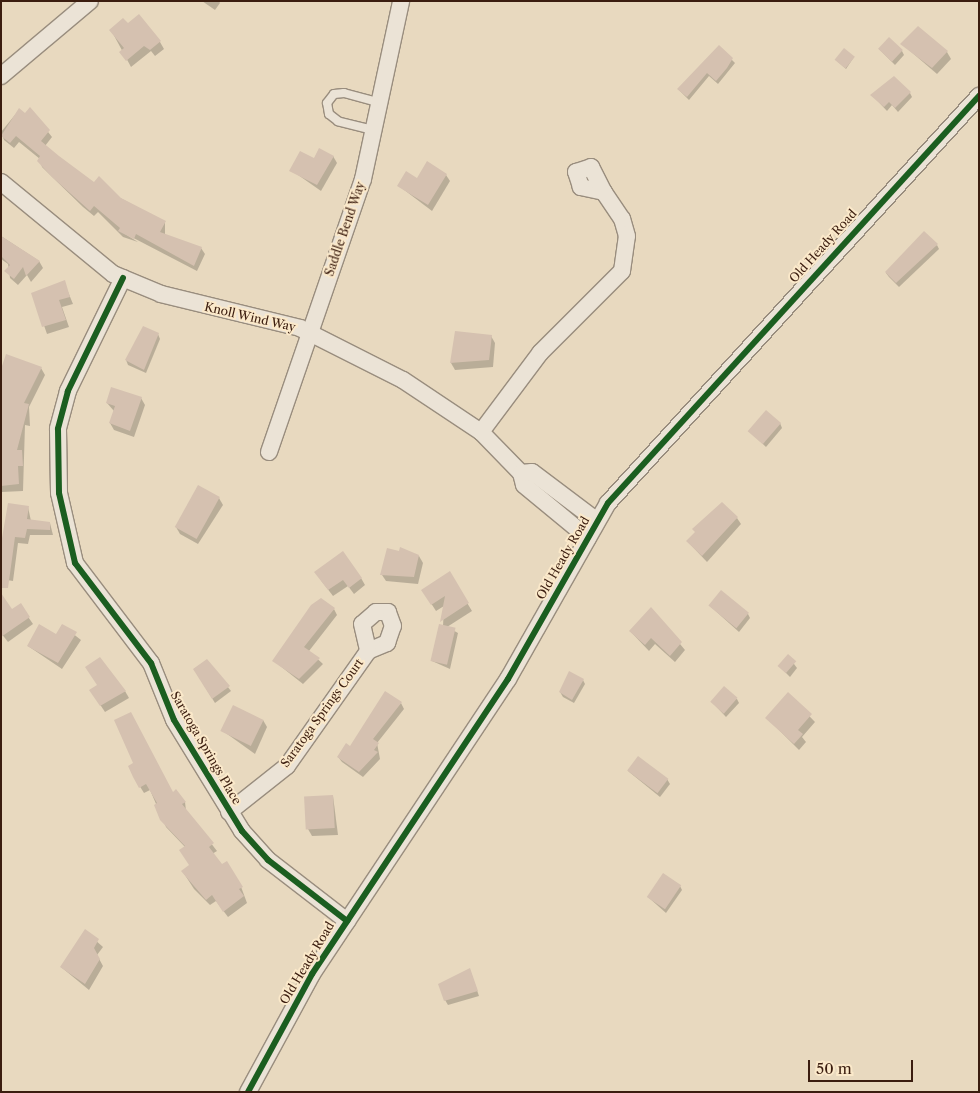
<!DOCTYPE html>
<html>
<head>
<meta charset="utf-8">
<style>
  body { margin:0 }
  #map { position:relative; width:980px; height:1093px; overflow:hidden; background:#e8d9bf; font-family:"Libre Caslon Text",serif }
  div>[style] { position:absolute }
  .shadow>* { inset:0; background:#0003 }
  .building>* { inset:0; background:#d5c1b0; transform-origin:0 0 }
  .roads { filter:drop-shadow(1px 0 #998d7e) drop-shadow(-1px 0 #998d7e) drop-shadow(0 1px #998d7e) drop-shadow(0 -1px #998d7e) }
  .lane>* { height:8px; margin:-4px; padding:0 4px; transform-origin:4px; border-radius:4px; background:#ebe3d6 }
  .street>* { height:16px; margin:-8px; padding:0 8px; transform-origin:8px; border-radius:8px; background:#ebe3d6 }
  .cycleway>* { height:6px; margin:-3px; padding:0 3px; transform-origin:3px; border-radius:3px; background:#1b5e20 }
  span { translate:-50% -50%; white-space:nowrap; text-align:center; line-height:1.15; -webkit-text-stroke:4px #fbe9ca; paint-order:stroke }
  .street-label { font-size:12px; color:#3b1d0f }
  .frame { position:absolute; inset:0; border:2px solid #3b1d0f; pointer-events:none }
  .scale { position:absolute; left:808px; top:1060px; width:105px; height:22px; box-sizing:border-box; border:2px solid #3b1d0f; border-top:0; padding-left:6px; font-size:15px; line-height:18px; white-space:nowrap; color:#3b1d0f; -webkit-text-stroke:4px #fbe9ca; paint-order:stroke }
</style>
</head>
<body>
<div id="map">
  <div class="shadow">
    <i style="clip-path:polygon(202px 1px,219px 1px,220px 3px,215px 10px)"></i>
    <i style="clip-path:polygon(128px 25px,160px 42px,164px 49px,155px 56px,151px 51px,131px 67px,111px 30px)"></i>
    <i style="clip-path:polygon(902px 44px,947px 52px,951px 59px,937px 74px)"></i>
    <i style="clip-path:polygon(719px 47px,735px 63px,718px 84px,709px 76px,689px 100px,679px 90px)"></i>
    <i style="clip-path:polygon(879px 49px,902px 51px,904px 55px,895px 65px)"></i>
    <i style="clip-path:polygon(854px 57px,846px 69px,837px 61px)"></i>
    <i style="clip-path:polygon(910px 93px,912px 97px,898px 112px,892px 105px,887px 111px,872px 95px)"></i>
    <i style="clip-path:polygon(30px 109px,52px 137px,45px 146px,94px 184px,165px 222px,165px 235px,201px 248px,205px 254px,197px 271px,122px 232px,138px 242px,123px 237px,98px 212px,94px 216px,83px 207px,42px 167px,40px 159px,19px 142px,14px 148px,4px 140px,1px 132px,19px 110px,25px 114px)"></i>
    <i style="clip-path:polygon(333px 156px,337px 163px,321px 191px,291px 170px)"></i>
    <i style="clip-path:polygon(446px 175px,450px 181px,432px 211px,399px 186px)"></i>
    <i style="clip-path:polygon(1px 236px,39px 261px,43px 268px,31px 282px,27px 275px,18px 285px,10px 278px,8px 264px,1px 259px)"></i>
    <i style="clip-path:polygon(937px 245px,939px 249px,899px 287px,889px 277px,886px 273px)"></i>
    <i style="clip-path:polygon(64px 282px,73px 304px,62px 307px,69px 327px,47px 334px,33px 294px)"></i>
    <i style="clip-path:polygon(456px 332px,491px 336px,495px 343px,493px 367px,455px 370px,451px 363px)"></i>
    <i style="clip-path:polygon(158px 334px,160px 339px,146px 373px,128px 365px,126px 360px)"></i>
    <i style="clip-path:polygon(41px 368px,45px 375px,29px 407px,30px 426px,25px 425px,23px 491px,2px 492px,1px 398px)"></i>
    <i style="clip-path:polygon(141px 398px,145px 405px,134px 437px,114px 430px,110px 423px,114px 411px,107px 403px)"></i>
    <i style="clip-path:polygon(780px 423px,782px 428px,766px 447px,749px 431px)"></i>
    <i style="clip-path:polygon(219px 498px,223px 505px,198px 544px,180px 534px,176px 527px)"></i>
    <i style="clip-path:polygon(28px 507px,31px 521px,50px 523px,53px 535px,30px 535px,28px 544px,18px 543px,13px 581px,1px 579px,1px 545px)"></i>
    <i style="clip-path:polygon(737px 518px,741px 524px,707px 562px,688px 542px,696px 533px)"></i>
    <i style="clip-path:polygon(419px 556px,423px 563px,418px 584px,386px 581px,382px 575px)"></i>
    <i style="clip-path:polygon(449px 573px,472px 611px,447px 627px,458px 633px,450px 669px,432px 661px,443px 626px,444px 606px,436px 611px,427px 597px)"></i>
    <i style="clip-path:polygon(361px 578px,365px 585px,354px 594px,348px 586px,333px 596px,320px 579px)"></i>
    <i style="clip-path:polygon(20px 605px,33px 624px,8px 642px,1px 633px)"></i>
    <i style="clip-path:polygon(710px 606px,748px 614px,750px 618px,739px 632px)"></i>
    <i style="clip-path:polygon(334px 609px,337px 615px,309px 651px,323px 664px,303px 684px,274px 661px)"></i>
    <i style="clip-path:polygon(651px 609px,685px 650px,675px 662px,655px 644px,649px 651px,630px 631px)"></i>
    <i style="clip-path:polygon(62px 625px,81px 640px,62px 669px,28px 646px,57px 635px)"></i>
    <i style="clip-path:polygon(788px 656px,797px 668px,790px 677px,779px 666px)"></i>
    <i style="clip-path:polygon(207px 660px,231px 691px,215px 703px,194px 669px)"></i>
    <i style="clip-path:polygon(583px 680px,585px 684px,574px 703px,563px 697px,560px 692px)"></i>
    <i style="clip-path:polygon(125px 691px,129px 698px,105px 712px,95px 697px)"></i>
    <i style="clip-path:polygon(788px 694px,815px 722px,802px 737px,806px 742px,799px 750px,767px 718px)"></i>
    <i style="clip-path:polygon(737px 699px,739px 703px,726px 717px,711px 701px)"></i>
    <i style="clip-path:polygon(401px 703px,404px 709px,377px 743px,380px 759px,363px 777px,342px 762px,338px 757px)"></i>
    <i style="clip-path:polygon(263px 720px,267px 727px,255px 754px,223px 731px)"></i>
    <i style="clip-path:polygon(628px 771px,667px 779px,670px 784px,660px 797px)"></i>
    <i style="clip-path:polygon(134px 777px,185px 802px,186px 811px,217px 851px,212px 854px,240px 884px,247px 903px,228px 917px,216px 901px,210px 905px,194px 889px,183px 872px,190px 866px,185px 847px,166px 827px,150px 790px,144px 793px)"></i>
    <i style="clip-path:polygon(333px 796px,338px 835px,312px 836px,308px 829px)"></i>
    <i style="clip-path:polygon(680px 886px,682px 890px,666px 913px,648px 897px)"></i>
    <i style="clip-path:polygon(85px 931px,103px 947px,97px 955px,103px 966px,89px 990px,61px 967px)"></i>
    <i style="clip-path:polygon(470px 970px,479px 996px,448px 1005px,445px 1000px)"></i>
  </div>
  <div class="building">
    <i style="clip-path:polygon(139px 14px,161px 41px,150px 50px,144px 46px,126px 61px,119px 52px,124px 48px,109px 30px,123px 18px,128px 23px)"></i>
    <i style="clip-path:polygon(918px 26px,948px 51px,932px 68px,900px 44px)"></i>
    <i style="left:889px;top:37px;width:19px;height:16px;rotate:43deg"></i>
    <i style="clip-path:polygon(719px 45px,733px 58px,727px 68px,716px 81px,707px 73px,687px 97px,677px 89px)"></i>
    <i style="left:844px;top:48px;width:14px;height:15px;rotate:39deg"></i>
    <i style="clip-path:polygon(894px 76px,911px 92px,895px 108px,889px 102px,884px 107px,870px 95px)"></i>
    <i style="clip-path:polygon(30px 107px,50px 130px,41px 141px,59px 156px,94px 182px,99px 176px,121px 198px,166px 221px,160px 232px,202px 247px,194px 266px,136px 234px,134px 239px,118px 231px,120px 228px,94px 206px,90px 211px,52px 177px,37px 161px,40px 156px,16px 136px,10px 143px,1px 136px,19px 108px,25px 113px)"></i>
    <i style="clip-path:polygon(319px 148px,334px 156px,317px 185px,289px 171px,300px 151px,314px 158px)"></i>
    <i style="clip-path:polygon(427px 161px,447px 174px,428px 205px,397px 186px,406px 171px,417px 178px)"></i>
    <i style="clip-path:polygon(924px 231px,938px 244px,896px 283px,885px 272px)"></i>
    <i style="clip-path:polygon(1px 236px,40px 261px,26px 276px,23px 267px,14px 279px,4px 271px,10px 265px,1px 256px)"></i>
    <i style="clip-path:polygon(65px 280px,70px 297px,59px 300px,66px 320px,42px 327px,31px 293px)"></i>
    <i style="clip-path:polygon(143px 326px,159px 333px,144px 370px,125px 360px)"></i>
    <i style="clip-path:polygon(455px 331px,492px 335px,489px 360px,450px 363px)"></i>
    <i style="clip-path:polygon(6px 354px,42px 367px,24px 403px,29px 404px,17px 450px,22px 450px,23px 466px,18px 466px,19px 484px,1px 486px,1px 369px)"></i>
    <i style="clip-path:polygon(111px 387px,142px 397px,130px 431px,109px 423px,115px 406px,106px 403px)"></i>
    <i style="left:766px;top:410px;width:20px;height:28px;rotate:41deg"></i>
    <i style="left:198px;top:485px;width:25px;height:48px;rotate:29deg"></i>
    <i style="clip-path:polygon(722px 502px,738px 517px,702px 556px,686px 541px,695px 532px,692px 529px)"></i>
    <i style="clip-path:polygon(8px 503px,29px 506px,27px 519px,50px 522px,50px 530px,27px 529px,25px 538px,15px 537px,8px 588px,1px 588px,1px 544px)"></i>
    <i style="clip-path:polygon(400px 547px,419px 555px,414px 577px,380px 575px,387px 548px,399px 551px)"></i>
    <i style="clip-path:polygon(343px 551px,362px 578px,349px 588px,343px 580px,328px 590px,314px 572px)"></i>
    <i style="clip-path:polygon(450px 571px,469px 603px,440px 622px,445px 596px,431px 605px,421px 590px)"></i>
    <i style="left:721px;top:590px;width:36px;height:20px;rotate:39deg"></i>
    <i style="clip-path:polygon(1px 593px,12px 609px,21px 603px,30px 617px,1px 637px)"></i>
    <i style="clip-path:polygon(321px 598px,335px 608px,304px 647px,320px 658px,299px 679px,272px 661px,311px 605px)"></i>
    <i style="clip-path:polygon(651px 607px,682px 642px,670px 656px,651px 638px,645px 645px,629px 631px)"></i>
    <i style="clip-path:polygon(39px 624px,56px 634px,62px 624px,77px 632px,58px 663px,27px 646px)"></i>
    <i style="left:439px;top:624px;width:17px;height:38px;rotate:13deg"></i>
    <i style="left:788px;top:654px;width:11px;height:16px;rotate:41deg"></i>
    <i style="clip-path:polygon(100px 657px,126px 691px,100px 706px,89px 690px,97px 685px,85px 667px)"></i>
    <i style="clip-path:polygon(207px 659px,230px 686px,212px 699px,193px 669px)"></i>
    <i style="clip-path:polygon(569px 671px,584px 679px,572px 700px,559px 692px)"></i>
    <i style="left:724px;top:686px;width:18px;height:21px;rotate:41deg"></i>
    <i style="clip-path:polygon(385px 691px,402px 702px,373px 739px,379px 743px,374px 750px,378px 752px,359px 772px,337px 757px,346px 743px,350px 746px)"></i>
    <i style="clip-path:polygon(788px 692px,812px 714px,798px 730px,803px 734px,794px 744px,765px 718px)"></i>
    <i style="left:233px;top:705px;width:34px;height:29px;rotate:26deg"></i>
    <i style="clip-path:polygon(131px 712px,173px 792px,176px 789px,186px 802px,182px 804px,214px 843px,209px 847px,222px 864px,227px 861px,243px 887px,239px 889px,244px 896px,223px 912px,212px 895px,206px 900px,181px 871px,189px 865px,179px 850px,185px 846px,160px 820px,154px 805px,157px 803px,146px 784px,139px 788px,133px 777px,128px 766px,133px 763px,114px 720px)"></i>
    <i style="left:638px;top:756px;width:38px;height:18px;rotate:37deg"></i>
    <i style="left:333px;top:795px;width:33px;height:29px;rotate:87deg"></i>
    <i style="left:663px;top:873px;width:22px;height:29px;rotate:34deg"></i>
    <i style="clip-path:polygon(85px 929px,99px 939px,94px 948px,100px 959px,85px 984px,60px 967px)"></i>
    <i style="clip-path:polygon(470px 968px,478px 991px,444px 1001px,438px 984px)"></i>
  </div>
  <div class="roads">
    <div class="lane">
      <i style="left:373px;top:130px;width:36px;rotate:-166deg"></i>
      <i style="left:338px;top:121px;width:11px;rotate:-142deg"></i>
      <i style="left:329px;top:114px;width:11px;rotate:-100deg"></i>
      <i style="left:327px;top:103px;width:11px;rotate:-52deg"></i>
      <i style="left:334px;top:94px;width:10px;rotate:-6deg"></i>
      <i style="left:344px;top:93px;width:35px;rotate:15deg"></i>
    </div>
    <div class="street">
      <i style="left:1px;top:76px;width:116px;rotate:-40.1deg"></i>
      <i style="left:1px;top:182px;width:145px;rotate:39.4deg"></i>
      <i style="left:113px;top:274px;width:52px;rotate:22.6deg"></i>
      <i style="left:161px;top:294px;width:143px;rotate:13.7deg"></i>
      <i style="left:300px;top:328px;width:115px;rotate:26.8deg"></i>
      <i style="left:403px;top:380px;width:94px;rotate:33.7deg"></i>
      <i style="left:481px;top:432px;width:57px;rotate:45.7deg"></i>
      <i style="left:521px;top:473px;width:12px;rotate:76deg"></i>
      <i style="left:524px;top:485px;width:83px;rotate:39.6deg"></i>
      <i style="left:123px;top:278px;width:126px;rotate:116deg"></i>
      <i style="left:68px;top:391px;width:39px;rotate:105deg"></i>
      <i style="left:58px;top:429px;width:64px;rotate:89.1deg"></i>
      <i style="left:59px;top:493px;width:72px;rotate:77.1deg"></i>
      <i style="left:75px;top:563px;width:126px;rotate:52.8deg"></i>
      <i style="left:151px;top:663px;width:61px;rotate:68deg"></i>
      <i style="left:174px;top:720px;width:130px;rotate:58.5deg"></i>
      <i style="left:242px;top:831px;width:39px;rotate:48deg"></i>
      <i style="left:268px;top:860px;width:100px;rotate:37.7deg"></i>
      <i style="left:481px;top:432px;width:99px;rotate:-53.2deg"></i>
      <i style="left:540px;top:353px;width:116px;rotate:-45deg"></i>
      <i style="left:622px;top:271px;width:35px;rotate:-82deg"></i>
      <i style="left:627px;top:236px;width:18px;rotate:-106deg"></i>
      <i style="left:622px;top:219px;width:32px;rotate:-124deg"></i>
      <i style="left:604px;top:192px;width:24px;rotate:-168deg"></i>
      <i style="left:581px;top:187px;width:16px;rotate:-108deg"></i>
      <i style="left:576px;top:172px;width:16px;rotate:-18deg"></i>
      <i style="left:591px;top:167px;width:29px;rotate:63deg"></i>
      <i style="left:269px;top:452px;width:289px;rotate:-71deg"></i>
      <i style="left:363px;top:179px;width:182px;rotate:-77.9deg"></i>
      <i style="left:521px;top:473px;width:11px;rotate:-5deg"></i>
      <i style="left:532px;top:472px;width:81px;rotate:37deg"></i>
      <i style="left:229px;top:812px;width:74px;rotate:-38.4deg"></i>
      <i style="left:287px;top:766px;width:141px;rotate:-54.8deg"></i>
      <i style="left:368px;top:651px;width:21px;rotate:-23deg"></i>
      <i style="left:387px;top:643px;width:18px;rotate:-71deg"></i>
      <i style="left:393px;top:626px;width:15px;rotate:-110deg"></i>
      <i style="left:388px;top:612px;width:12px;rotate:180deg"></i>
      <i style="left:376px;top:612px;width:18px;rotate:139deg"></i>
      <i style="left:362px;top:624px;width:28px;rotate:77deg"></i>
      <i style="left:248px;top:1092px;width:134px;rotate:-61.5deg"></i>
      <i style="left:312px;top:974px;width:354px;rotate:-56.4deg"></i>
      <i style="left:508px;top:679px;width:202px;rotate:-60.4deg"></i>
      <i style="left:608px;top:503px;width:551px;rotate:-47.65deg"></i>
    </div>
  </div>
  <div class="cycleway">
    <i style="left:123px;top:278px;width:126px;rotate:116deg"></i>
    <i style="left:68px;top:391px;width:39px;rotate:105deg"></i>
    <i style="left:58px;top:429px;width:64px;rotate:89.1deg"></i>
    <i style="left:59px;top:493px;width:72px;rotate:77.1deg"></i>
    <i style="left:75px;top:563px;width:126px;rotate:52.8deg"></i>
    <i style="left:151px;top:663px;width:61px;rotate:68deg"></i>
    <i style="left:174px;top:720px;width:130px;rotate:58.5deg"></i>
    <i style="left:242px;top:831px;width:39px;rotate:48deg"></i>
    <i style="left:268px;top:860px;width:100px;rotate:37.7deg"></i>
    <i style="left:248px;top:1092px;width:134px;rotate:-61.5deg"></i>
    <i style="left:312px;top:974px;width:354px;rotate:-56.4deg"></i>
    <i style="left:508px;top:679px;width:202px;rotate:-60.4deg"></i>
    <i style="left:608px;top:503px;width:551px;rotate:-47.65deg"></i>
  </div>
  <div class="street-label">
    <span style="left:345px;top:229px;rotate:-71deg">Saddle Bend Way</span>
    <span style="left:823px;top:246px;rotate:-48deg">Old Heady Road</span>
    <span style="left:250px;top:317px;rotate:13deg">Knoll Wind Way</span>
    <span style="left:563px;top:558px;rotate:-60deg">Old Heady Road</span>
    <span style="left:322px;top:713px;rotate:-54deg">Saratoga Springs Court</span>
    <span style="left:206px;top:748px;rotate:60deg">Saratoga Springs Place</span>
    <span style="left:307px;top:963px;rotate:-59deg">Old Heady Road</span>
  </div>
  <div class="frame"></div>
  <div class="scale">50 m</div>
</div>
</body>
</html>
